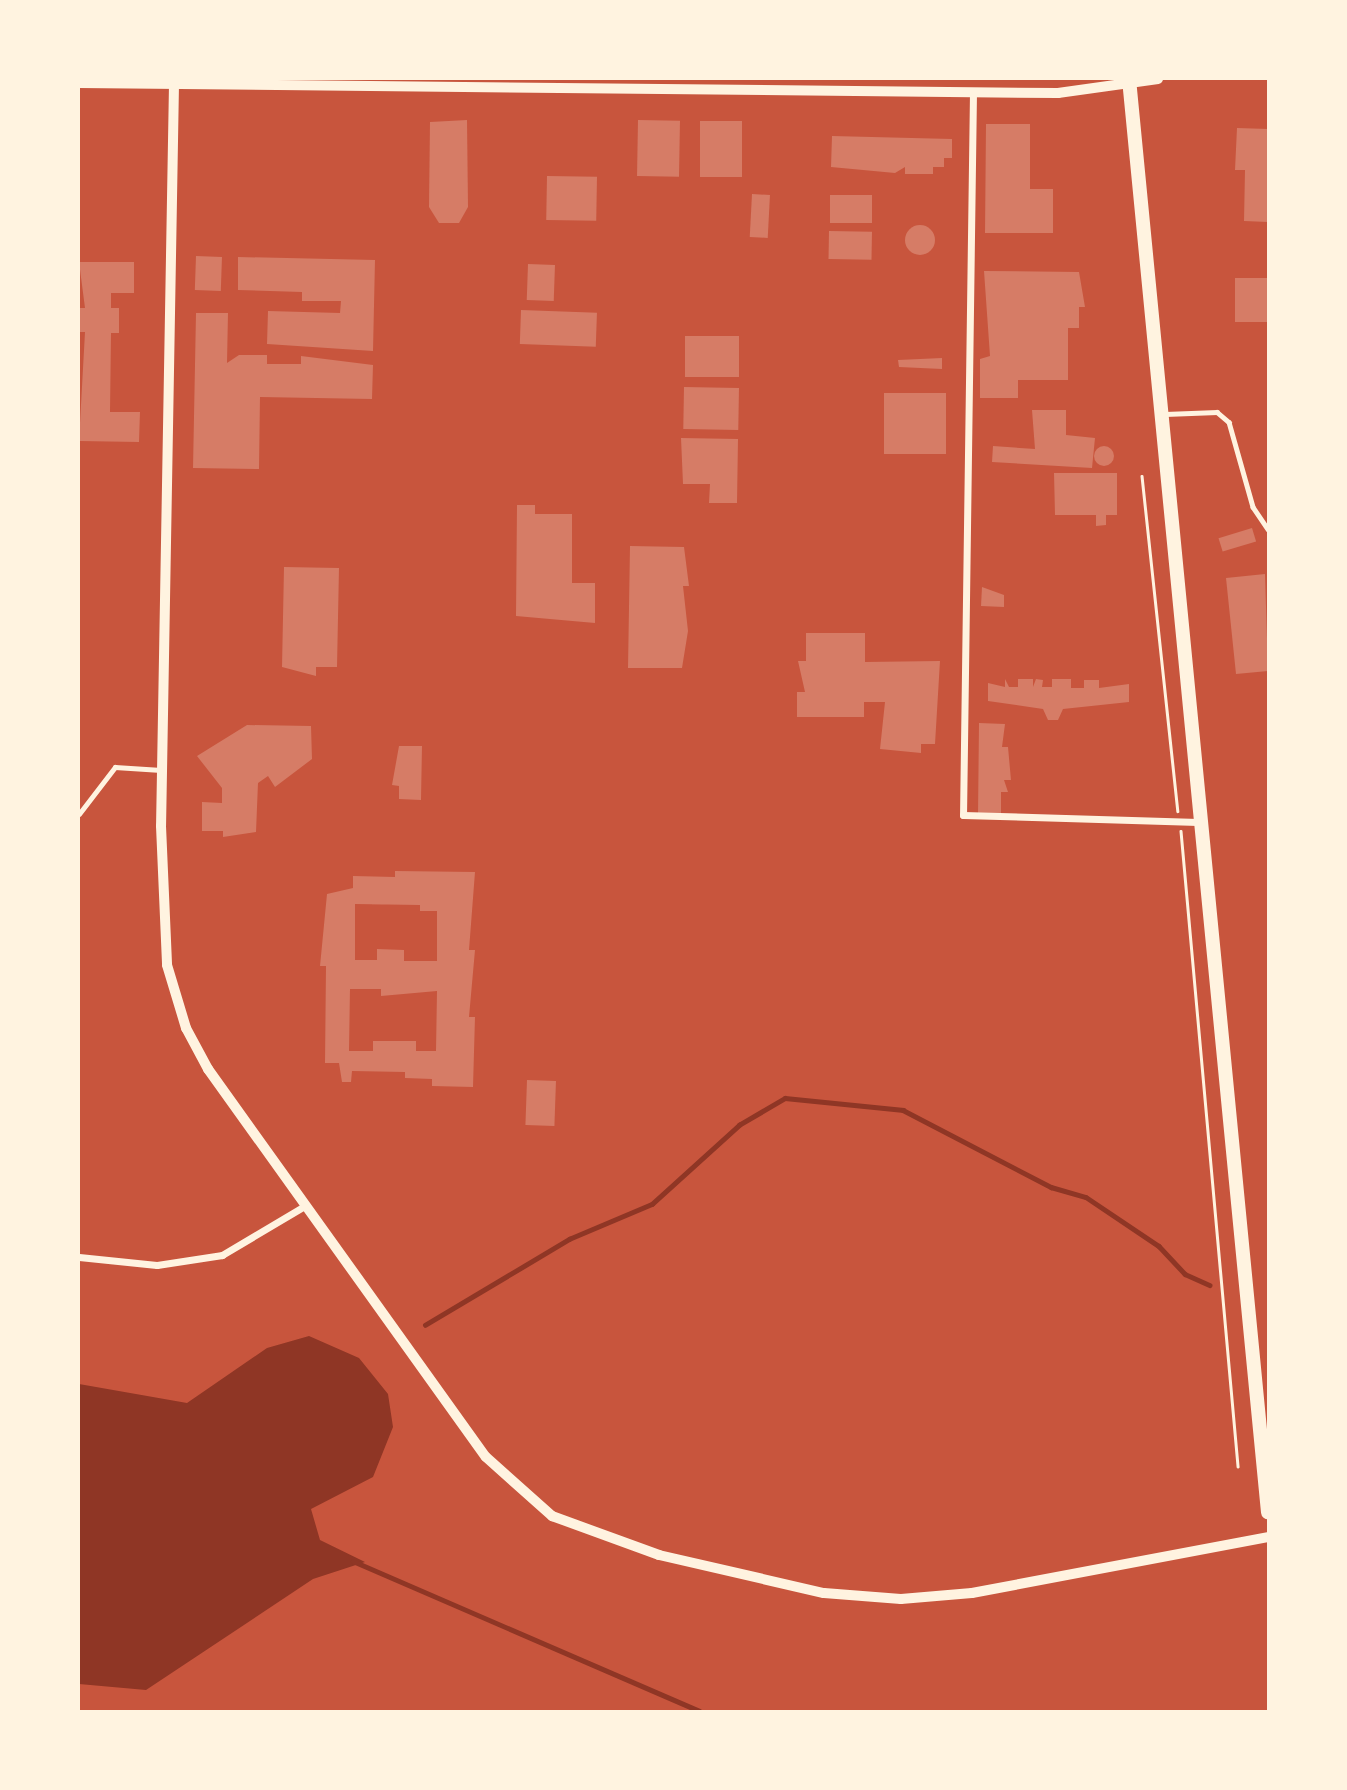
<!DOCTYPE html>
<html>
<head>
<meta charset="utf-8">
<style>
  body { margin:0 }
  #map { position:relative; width:1347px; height:1790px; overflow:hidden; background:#c8553d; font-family:"Exo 2",sans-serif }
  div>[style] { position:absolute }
  .water>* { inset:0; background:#8f3625 }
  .stream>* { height:4.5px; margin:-2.25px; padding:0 2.25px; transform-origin:2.25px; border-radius:2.25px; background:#8f3625 }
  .building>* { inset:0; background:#d67c66; transform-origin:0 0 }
  .round { border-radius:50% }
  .path>* { height:2.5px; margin:-1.25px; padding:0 1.25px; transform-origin:1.25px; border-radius:1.25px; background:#fff3e0 }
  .service>* { height:4.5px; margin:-2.25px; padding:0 2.25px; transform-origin:2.25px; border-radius:2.25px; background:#fff3e0 }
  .minor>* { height:7px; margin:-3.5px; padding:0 3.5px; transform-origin:3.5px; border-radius:3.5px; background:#fff3e0 }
  .tertiary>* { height:10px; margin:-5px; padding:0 5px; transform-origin:5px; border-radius:5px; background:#fff3e0 }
  .primary>* { height:14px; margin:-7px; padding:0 7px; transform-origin:7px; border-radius:7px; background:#fff3e0 }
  span { translate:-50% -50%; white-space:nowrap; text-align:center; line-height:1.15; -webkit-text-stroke:7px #fff3e0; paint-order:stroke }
  .frame { position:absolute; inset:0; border:80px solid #fff3e0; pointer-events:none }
</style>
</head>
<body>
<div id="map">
  <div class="water">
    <i style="clip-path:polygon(309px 1336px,359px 1358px,388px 1394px,393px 1427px,373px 1477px,311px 1509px,320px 1540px,365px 1562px,313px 1579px,146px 1690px,79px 1684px,79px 1384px,187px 1403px,267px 1348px)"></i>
  </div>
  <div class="stream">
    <i style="left:425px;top:1325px;width:168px;rotate:-30.8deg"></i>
    <i style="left:569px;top:1239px;width:90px;rotate:-22.9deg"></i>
    <i style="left:652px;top:1204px;width:118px;rotate:-42.2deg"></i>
    <i style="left:739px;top:1125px;width:53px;rotate:-30.4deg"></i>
    <i style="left:785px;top:1098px;width:119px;rotate:5.8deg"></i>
    <i style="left:903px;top:1110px;width:167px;rotate:27.5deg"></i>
    <i style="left:1051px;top:1187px;width:36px;rotate:16deg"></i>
    <i style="left:1086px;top:1197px;width:88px;rotate:33.9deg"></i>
    <i style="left:1159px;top:1246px;width:38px;rotate:47deg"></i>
    <i style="left:1185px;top:1274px;width:27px;rotate:24deg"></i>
    <i style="left:353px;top:1561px;width:377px;rotate:23.4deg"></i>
  </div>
  <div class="building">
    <i style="clip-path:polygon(467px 120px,468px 207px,459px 223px,439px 223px,429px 207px,430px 122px)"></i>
    <i style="left:638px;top:120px;width:42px;height:56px;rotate:1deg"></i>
    <i style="left:700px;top:121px;width:42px;height:56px"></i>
    <i style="clip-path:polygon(986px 124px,1030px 124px,1030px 189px,1053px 189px,1053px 233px,985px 233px)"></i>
    <i style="clip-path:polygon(1237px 128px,1268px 129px,1268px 222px,1244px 221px,1245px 170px,1235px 170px)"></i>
    <i style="clip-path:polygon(832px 136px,952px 139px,952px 158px,944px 158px,944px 167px,933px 167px,933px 174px,905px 174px,905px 167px,895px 173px,831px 167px)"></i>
    <i style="left:547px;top:176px;width:50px;height:44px;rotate:1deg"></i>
    <i style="left:752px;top:194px;width:18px;height:43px;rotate:3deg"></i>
    <i style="left:830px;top:195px;width:42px;height:28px"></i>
    <i class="round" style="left:905px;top:225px;width:30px;height:30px"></i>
    <i style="left:829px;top:231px;width:43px;height:28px;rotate:1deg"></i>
    <i style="left:196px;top:256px;width:26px;height:34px;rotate:2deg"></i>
    <i style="clip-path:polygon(238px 257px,375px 260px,373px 351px,267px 344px,268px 311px,340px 313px,341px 301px,302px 301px,302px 292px,238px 290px)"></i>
    <i style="clip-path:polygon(79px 262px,134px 262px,134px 293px,111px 293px,111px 308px,119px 308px,119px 333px,111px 333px,110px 412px,140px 412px,139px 442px,79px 441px,85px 332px,79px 332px,79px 308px,85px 308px)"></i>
    <i style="left:528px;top:264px;width:27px;height:36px;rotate:2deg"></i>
    <i style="clip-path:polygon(984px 271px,1079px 272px,1085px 307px,1079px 307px,1079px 328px,1068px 328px,1068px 380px,1018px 380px,1018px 398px,980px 398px,980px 359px,990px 356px)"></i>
    <i style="left:1235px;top:278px;width:33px;height:44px"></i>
    <i style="left:521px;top:310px;width:76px;height:34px;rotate:2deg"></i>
    <i style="clip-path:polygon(196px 313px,228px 313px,227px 363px,239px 355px,267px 355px,267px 364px,301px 364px,301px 356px,373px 365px,372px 399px,260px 397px,259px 469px,193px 468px)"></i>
    <i style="left:685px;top:336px;width:54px;height:41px"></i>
    <i style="clip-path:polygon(942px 358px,942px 369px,899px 367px,898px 360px)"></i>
    <i style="left:684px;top:387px;width:55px;height:42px;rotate:1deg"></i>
    <i style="left:884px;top:393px;width:62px;height:61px"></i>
    <i style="clip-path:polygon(1032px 410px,1066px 410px,1066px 435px,1095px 438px,1092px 468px,992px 462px,993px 446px,1035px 449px)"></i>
    <i style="clip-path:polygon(681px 438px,738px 439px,737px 503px,709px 503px,710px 484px,683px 484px)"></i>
    <i class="round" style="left:1094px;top:446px;width:20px;height:20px"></i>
    <i style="clip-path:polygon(1054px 473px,1117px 473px,1117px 515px,1106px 515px,1106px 525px,1096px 526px,1096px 515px,1055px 515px)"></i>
    <i style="clip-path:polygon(517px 505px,535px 505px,535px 514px,572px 514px,572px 583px,595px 583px,595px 623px,516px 616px)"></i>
    <i style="left:1252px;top:528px;width:14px;height:35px;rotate:73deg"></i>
    <i style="clip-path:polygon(630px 546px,684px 547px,689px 586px,683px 586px,688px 631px,682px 668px,628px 668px)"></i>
    <i style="clip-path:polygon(284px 567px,339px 568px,337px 667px,316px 667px,316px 676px,282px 667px)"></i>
    <i style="clip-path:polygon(1265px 574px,1268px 671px,1236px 674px,1226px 578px)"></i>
    <i style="clip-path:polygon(982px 587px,1004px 595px,1004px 607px,981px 606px)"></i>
    <i style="clip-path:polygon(806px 633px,865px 633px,865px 662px,940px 661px,935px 744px,921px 744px,921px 753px,880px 749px,885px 702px,864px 702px,864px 717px,797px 717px,797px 692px,805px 692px,798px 661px,806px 661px)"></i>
    <i style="clip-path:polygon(1005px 679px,1009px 687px,1018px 687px,1018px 679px,1033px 679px,1033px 687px,1036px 679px,1043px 680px,1042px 687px,1052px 687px,1052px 679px,1071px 679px,1071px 688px,1084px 688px,1084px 680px,1099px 680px,1099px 688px,1129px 684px,1129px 702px,1063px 709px,1058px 720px,1048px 720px,1043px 709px,988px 701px,988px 683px,1005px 687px)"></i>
    <i style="clip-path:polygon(979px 723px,1005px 724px,1002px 747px,1008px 747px,1011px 780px,1004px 780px,1008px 792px,1001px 792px,1001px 815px,978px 815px)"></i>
    <i style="clip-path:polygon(247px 725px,311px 726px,312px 759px,275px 787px,268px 776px,258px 783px,256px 832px,223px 837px,223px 831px,202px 831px,202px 802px,222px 803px,222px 788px,197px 756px)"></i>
    <i style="clip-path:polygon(399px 746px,422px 746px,421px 800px,399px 799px,399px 786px,392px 785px)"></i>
    <i style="clip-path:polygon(evenodd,395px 871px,475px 872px,469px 950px,475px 950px,469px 1017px,475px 1017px,473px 1087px,432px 1086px,432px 1079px,405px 1078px,405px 1072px,352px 1071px,351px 1082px,342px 1082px,339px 1063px,325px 1063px,326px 966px,320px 966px,327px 894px,353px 888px,353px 876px,395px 877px,395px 871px,355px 904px,420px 905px,420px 911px,437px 911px,437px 961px,404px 961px,404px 950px,377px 949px,377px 960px,355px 960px,355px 904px,395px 871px,350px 989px,381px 989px,381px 996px,437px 991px,436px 1051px,416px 1051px,416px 1041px,373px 1041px,373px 1051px,349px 1051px,350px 989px)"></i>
    <i style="left:527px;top:1080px;width:29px;height:45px;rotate:2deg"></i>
  </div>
  <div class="path">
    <i style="left:1142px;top:476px;width:337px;rotate:83.9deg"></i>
    <i style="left:1181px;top:831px;width:638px;rotate:84.87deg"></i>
  </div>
  <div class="service">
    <i style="left:1165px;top:414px;width:52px;rotate:-2.2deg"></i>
    <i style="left:1217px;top:412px;width:16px;rotate:40deg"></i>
    <i style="left:1229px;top:422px;width:88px;rotate:74.2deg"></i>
    <i style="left:1253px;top:507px;width:27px;rotate:56deg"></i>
    <i style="left:79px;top:814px;width:59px;rotate:-52.5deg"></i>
    <i style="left:115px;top:767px;width:46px;rotate:3.7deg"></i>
  </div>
  <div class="minor">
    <i style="left:973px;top:92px;width:723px;rotate:90.79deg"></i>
    <i style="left:963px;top:815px;width:235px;rotate:1.7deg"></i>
    <i style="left:79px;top:1257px;width:78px;rotate:5.9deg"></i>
    <i style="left:157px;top:1265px;width:66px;rotate:-8.7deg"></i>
    <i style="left:222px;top:1255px;width:94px;rotate:-30.7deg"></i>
  </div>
  <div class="tertiary">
    <i style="left:79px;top:83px;width:979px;rotate:0.59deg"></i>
    <i style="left:1058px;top:93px;width:101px;rotate:-8deg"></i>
    <i style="left:174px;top:84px;width:742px;rotate:91deg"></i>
    <i style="left:161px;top:826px;width:139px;rotate:87.5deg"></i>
    <i style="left:167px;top:965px;width:66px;rotate:73.2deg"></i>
    <i style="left:186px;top:1028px;width:47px;rotate:61.8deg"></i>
    <i style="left:208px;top:1069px;width:477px;rotate:54.4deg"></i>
    <i style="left:486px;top:1457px;width:89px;rotate:41.8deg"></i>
    <i style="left:552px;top:1516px;width:114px;rotate:20deg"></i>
    <i style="left:659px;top:1555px;width:169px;rotate:13deg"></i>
    <i style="left:824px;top:1593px;width:77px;rotate:4.5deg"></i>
    <i style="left:901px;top:1599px;width:71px;rotate:-4.8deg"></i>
    <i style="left:972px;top:1593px;width:301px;rotate:-10.7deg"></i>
  </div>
  <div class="primary">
    <i style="left:1129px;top:79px;width:1440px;rotate:84.46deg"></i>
  </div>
  <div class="frame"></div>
</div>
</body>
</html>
